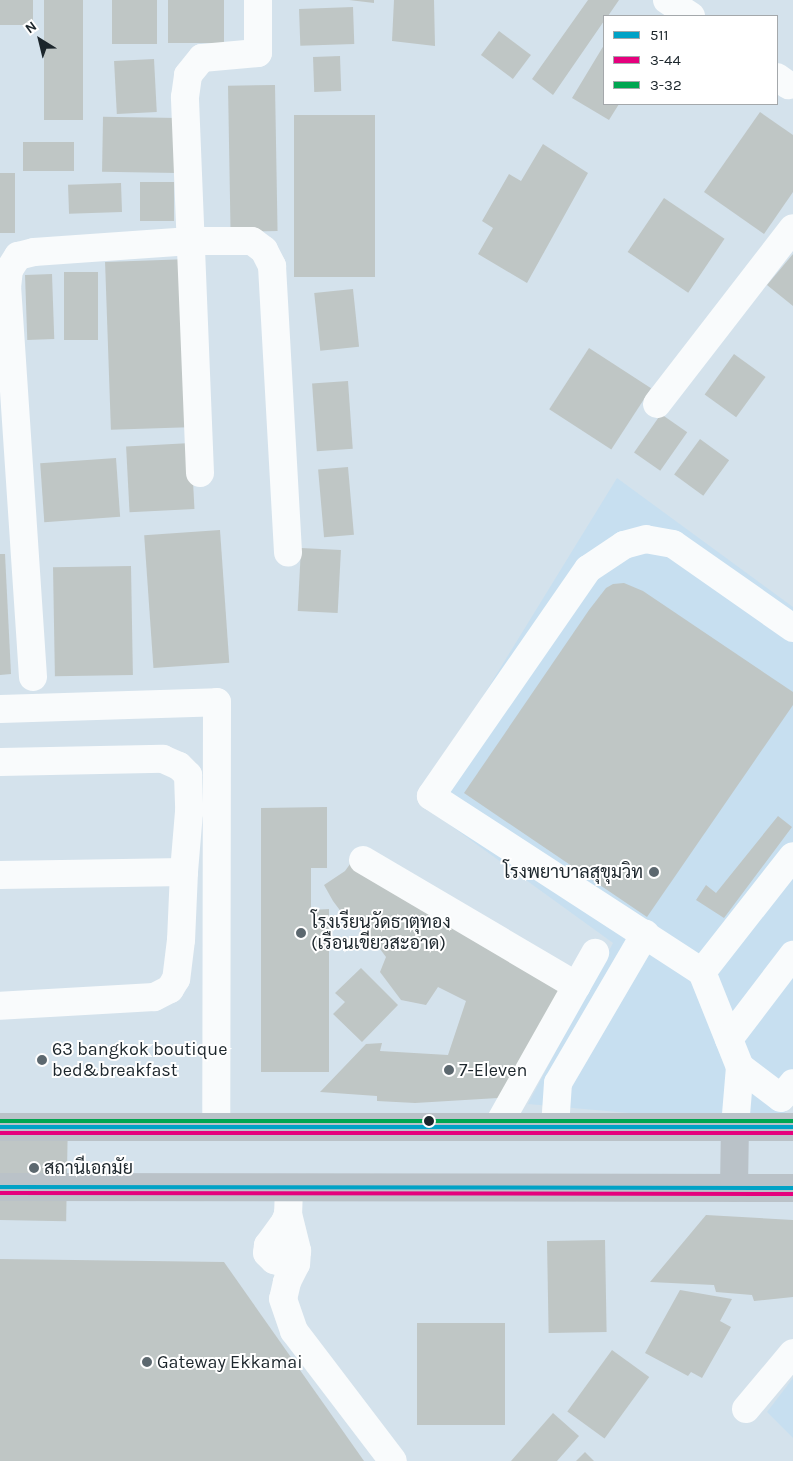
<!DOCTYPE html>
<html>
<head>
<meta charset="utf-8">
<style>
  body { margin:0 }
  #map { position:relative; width:793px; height:1461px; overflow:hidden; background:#d4e2ec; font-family:Karla,Sarabun,sans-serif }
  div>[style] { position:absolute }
  .built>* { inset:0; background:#c7dff0 }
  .building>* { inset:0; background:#bfc6c5; transform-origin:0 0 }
  .minor>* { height:28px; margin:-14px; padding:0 14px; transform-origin:14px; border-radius:14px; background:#f9fbfc }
  .major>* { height:28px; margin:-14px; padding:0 14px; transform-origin:14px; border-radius:14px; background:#bac2c8 }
  .bus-1>* { height:4px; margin:-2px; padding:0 2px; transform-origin:2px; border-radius:2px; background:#01a2c6 }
  .bus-2>* { height:4px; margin:-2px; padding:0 2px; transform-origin:2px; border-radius:2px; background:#e5007d }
  .bus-3>* { height:4px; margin:-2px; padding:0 2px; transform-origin:2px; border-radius:2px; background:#00a651 }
  .dots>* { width:14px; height:14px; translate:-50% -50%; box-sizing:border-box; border:2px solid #fff; border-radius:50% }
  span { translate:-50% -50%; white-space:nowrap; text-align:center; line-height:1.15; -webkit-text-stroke:4px #fff; paint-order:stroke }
  .poi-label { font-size:18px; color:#1c262c }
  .right { translate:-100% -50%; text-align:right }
  .left { translate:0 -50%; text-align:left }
  .legend { position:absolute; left:603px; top:15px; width:175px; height:90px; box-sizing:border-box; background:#fff; border:1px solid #a4a8ab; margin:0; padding:6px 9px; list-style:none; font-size:15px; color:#1c262c }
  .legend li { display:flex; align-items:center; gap:10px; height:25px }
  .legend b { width:25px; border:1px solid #a4a8ab }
  .north { position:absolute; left:15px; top:15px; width:50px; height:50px; -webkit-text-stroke:4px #fff; paint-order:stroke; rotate:324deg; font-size:14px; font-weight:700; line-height:20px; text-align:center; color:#1c262c }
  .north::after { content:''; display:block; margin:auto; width:18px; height:22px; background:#1c262c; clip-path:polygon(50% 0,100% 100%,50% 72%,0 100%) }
</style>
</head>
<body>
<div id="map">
  <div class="built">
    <i style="clip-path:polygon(617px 478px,793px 607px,793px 1102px,775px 1126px,528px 1104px,613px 943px,418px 802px)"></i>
    <i style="clip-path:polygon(793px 1378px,793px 1438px,767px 1412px)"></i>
  </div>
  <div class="building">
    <i style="left:0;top:0;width:33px;height:25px"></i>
    <i style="left:44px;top:0;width:39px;height:120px"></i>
    <i style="left:112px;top:0;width:45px;height:44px"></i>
    <i style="left:168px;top:0;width:56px;height:43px"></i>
    <i style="clip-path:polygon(349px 0,374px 0,374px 3px)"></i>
    <i style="clip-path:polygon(394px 0,434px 0,435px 46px,392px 41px)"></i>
    <i style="clip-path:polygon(588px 0,619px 0,608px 16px,604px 16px,604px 21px,553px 95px,532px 79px)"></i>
    <i style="left:353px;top:7px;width:37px;height:54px;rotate:88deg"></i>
    <i style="left:499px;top:31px;width:40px;height:30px;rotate:37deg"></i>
    <i style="clip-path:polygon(604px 45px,604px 104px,619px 104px,609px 120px,572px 98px)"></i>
    <i style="left:340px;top:56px;width:35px;height:27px;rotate:88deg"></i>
    <i style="left:154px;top:59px;width:53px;height:40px;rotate:87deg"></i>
    <i style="left:275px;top:85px;width:146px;height:47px;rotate:89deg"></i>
    <i style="clip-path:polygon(760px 112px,793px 135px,793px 192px,764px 234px,704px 192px)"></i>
    <i style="left:375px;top:115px;width:162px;height:81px;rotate:90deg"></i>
    <i style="left:178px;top:118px;width:55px;height:75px;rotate:91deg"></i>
    <i style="left:23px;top:142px;width:51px;height:29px"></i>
    <i style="clip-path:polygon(543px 144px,588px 173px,527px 283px,478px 254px,493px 228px,482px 221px,509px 174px,521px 181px)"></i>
    <i style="left:0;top:173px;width:15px;height:60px"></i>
    <i style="left:140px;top:182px;width:34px;height:39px"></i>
    <i style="left:121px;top:183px;width:29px;height:53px;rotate:88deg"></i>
    <i style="left:664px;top:198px;width:73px;height:65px;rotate:34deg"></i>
    <i style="clip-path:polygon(793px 254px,793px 306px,767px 285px)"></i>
    <i style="left:190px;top:259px;width:168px;height:85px;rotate:88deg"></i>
    <i style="left:64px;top:272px;width:34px;height:68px"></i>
    <i style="left:52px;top:274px;width:65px;height:27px;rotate:88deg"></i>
    <i style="left:353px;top:289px;width:58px;height:39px;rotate:84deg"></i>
    <i style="left:589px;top:348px;width:74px;height:73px;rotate:33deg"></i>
    <i style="left:734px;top:354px;width:39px;height:50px;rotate:36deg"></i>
    <i style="left:348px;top:381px;width:68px;height:36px;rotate:86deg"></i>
    <i style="left:661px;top:414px;width:32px;height:47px;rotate:35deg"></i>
    <i style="left:700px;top:439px;width:36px;height:44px;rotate:36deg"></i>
    <i style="left:191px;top:443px;width:66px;height:65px;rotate:87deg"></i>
    <i style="left:116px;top:458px;width:59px;height:76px;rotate:86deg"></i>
    <i style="left:348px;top:467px;width:68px;height:30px;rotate:85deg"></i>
    <i style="left:220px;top:530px;width:133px;height:76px;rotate:86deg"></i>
    <i style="left:301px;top:548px;width:40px;height:63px;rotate:3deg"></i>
    <i style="clip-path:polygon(0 554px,5px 554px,11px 674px,0 675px)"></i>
    <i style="left:131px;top:566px;width:109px;height:78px;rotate:89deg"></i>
    <i style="clip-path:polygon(624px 583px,643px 591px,793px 692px,793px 705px,647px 917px,464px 793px,589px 610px,606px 588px,613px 584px)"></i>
    <i style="clip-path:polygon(327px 807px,327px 868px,311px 868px,311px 910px,329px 909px,329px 1072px,261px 1072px,261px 808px)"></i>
    <i style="clip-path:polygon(778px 816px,792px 827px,724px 918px,696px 900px,706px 885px,716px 893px)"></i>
    <i style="clip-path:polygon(353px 860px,568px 991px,498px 1098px,415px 1103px,377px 1101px,377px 1096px,320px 1092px,366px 1044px,382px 1043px,380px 1051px,448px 1055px,466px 1001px,438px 987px,426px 1005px,401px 1000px,380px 972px,386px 957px,360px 922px,345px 917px,333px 901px,324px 885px,345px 871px)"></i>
    <i style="clip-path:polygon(361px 968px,398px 1005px,362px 1042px,333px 1014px,345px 1002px,335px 993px)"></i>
    <i style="left:0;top:1115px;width:68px;height:105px;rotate:1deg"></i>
    <i style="clip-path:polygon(706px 1215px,793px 1220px,793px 1297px,754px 1301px,752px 1295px,716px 1292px,714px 1285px,650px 1282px)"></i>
    <i style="left:605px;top:1240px;width:92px;height:58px;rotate:89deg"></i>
    <i style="clip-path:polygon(0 1259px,224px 1262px,364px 1461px,0 1461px)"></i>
    <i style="clip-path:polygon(680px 1290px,732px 1299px,720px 1321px,731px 1327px,702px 1378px,691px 1372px,688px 1376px,645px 1353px)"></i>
    <i style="left:417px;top:1323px;width:88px;height:102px"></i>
    <i style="left:612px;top:1350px;width:46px;height:76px;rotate:36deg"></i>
    <i style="clip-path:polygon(553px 1413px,579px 1436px,557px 1461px,511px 1461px)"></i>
    <i style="clip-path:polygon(585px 1452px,594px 1461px,576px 1461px)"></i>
  </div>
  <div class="minor">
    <i style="left:667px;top:0;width:29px;rotate:34deg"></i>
    <i style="left:777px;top:77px;width:14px;rotate:36deg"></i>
    <i style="left:657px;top:404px;width:222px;rotate:-52.3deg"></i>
    <i style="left:200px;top:473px;width:376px;rotate:-92.3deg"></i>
    <i style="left:185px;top:97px;width:22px;rotate:-82deg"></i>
    <i style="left:188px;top:75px;width:22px;rotate:-51deg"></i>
    <i style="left:202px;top:58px;width:56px;rotate:-5.1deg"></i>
    <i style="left:258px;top:53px;width:53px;rotate:-90deg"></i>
    <i style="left:793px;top:628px;width:146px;rotate:-145deg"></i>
    <i style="left:673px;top:544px;width:27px;rotate:-170deg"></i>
    <i style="left:646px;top:539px;width:23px;rotate:165deg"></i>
    <i style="left:624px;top:545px;width:43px;rotate:146.3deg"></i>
    <i style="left:588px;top:569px;width:276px;rotate:124.7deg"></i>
    <i style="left:431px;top:796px;width:323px;rotate:33deg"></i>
    <i style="left:702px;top:972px;width:147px;rotate:-51.9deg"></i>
    <i style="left:33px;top:677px;width:390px;rotate:-93.8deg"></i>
    <i style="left:7px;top:288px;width:18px;rotate:-84deg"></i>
    <i style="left:9px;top:270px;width:17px;rotate:-57deg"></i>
    <i style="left:18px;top:256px;width:16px;rotate:-14deg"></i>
    <i style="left:34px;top:252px;width:157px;rotate:-4deg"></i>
    <i style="left:191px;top:241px;width:61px"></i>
    <i style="left:252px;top:241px;width:15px;rotate:37deg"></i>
    <i style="left:264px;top:250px;width:18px;rotate:63deg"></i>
    <i style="left:272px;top:266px;width:287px;rotate:86.8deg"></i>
    <i style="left:0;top:709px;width:217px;rotate:-1.8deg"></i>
    <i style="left:217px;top:702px;width:425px;rotate:90.1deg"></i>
    <i style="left:0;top:762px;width:163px;rotate:-1.1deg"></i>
    <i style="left:163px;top:759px;width:17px;rotate:24deg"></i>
    <i style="left:179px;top:766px;width:13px;rotate:45deg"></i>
    <i style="left:188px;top:775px;width:37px;rotate:88deg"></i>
    <i style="left:189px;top:812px;width:60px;rotate:94.8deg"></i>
    <i style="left:184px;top:872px;width:68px;rotate:92.5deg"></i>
    <i style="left:181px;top:940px;width:39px;rotate:97deg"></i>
    <i style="left:176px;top:979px;width:12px;rotate:121deg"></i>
    <i style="left:170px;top:989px;width:18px;rotate:153deg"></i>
    <i style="left:154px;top:997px;width:154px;rotate:176.7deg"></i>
    <i style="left:363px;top:860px;width:248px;rotate:30.5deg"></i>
    <i style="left:0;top:875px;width:184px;rotate:-0.9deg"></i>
    <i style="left:702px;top:972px;width:102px;rotate:68.2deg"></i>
    <i style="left:740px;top:1067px;width:60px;rotate:94.8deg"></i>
    <i style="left:729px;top:1039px;width:106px;rotate:-52.7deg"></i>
    <i style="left:740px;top:1067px;width:51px;rotate:37.1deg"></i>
    <i style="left:781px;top:1098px;width:19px;rotate:-51deg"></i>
    <i style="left:497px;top:1127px;width:200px;rotate:-60.6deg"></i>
    <i style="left:555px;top:1127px;width:44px;rotate:-86.1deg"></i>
    <i style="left:558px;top:1083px;width:173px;rotate:-59.7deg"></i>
    <i style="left:289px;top:1188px;width:26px;rotate:92deg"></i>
    <i style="left:288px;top:1214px;width:38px;rotate:76deg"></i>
    <i style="left:297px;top:1251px;width:13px;rotate:94deg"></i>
    <i style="left:296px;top:1264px;width:20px;rotate:117deg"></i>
    <i style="left:287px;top:1282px;width:17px;rotate:103deg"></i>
    <i style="left:283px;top:1299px;width:34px;rotate:71deg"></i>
    <i style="left:294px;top:1331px;width:163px;rotate:52.7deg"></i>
    <i style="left:288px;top:1214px;width:9px;rotate:111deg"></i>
    <i style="left:285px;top:1222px;width:29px;rotate:126deg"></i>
    <i style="left:268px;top:1245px;width:8px;rotate:97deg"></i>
    <i style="left:267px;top:1253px;width:10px;rotate:45deg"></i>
    <i style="left:274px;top:1260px;width:7px;rotate:16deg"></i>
    <i style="left:281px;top:1262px;width:8px;rotate:-14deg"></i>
    <i style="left:289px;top:1260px;width:12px;rotate:-48deg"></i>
    <i style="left:746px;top:1409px;width:73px;rotate:-50deg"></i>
  </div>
  <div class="major">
    <i style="left:0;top:1127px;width:793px"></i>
    <i style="left:0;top:1187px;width:793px;rotate:0.07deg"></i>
    <i style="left:734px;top:1188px;width:61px;rotate:-89.1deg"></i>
  </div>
  <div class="bus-1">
    <i style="left:0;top:1127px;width:793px"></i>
    <i style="left:0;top:1187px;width:793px;rotate:0.07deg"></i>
  </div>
  <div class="bus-2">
    <i style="left:0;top:1133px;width:793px"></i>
    <i style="left:0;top:1193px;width:793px;rotate:0.07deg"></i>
  </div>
  <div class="bus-3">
    <i style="left:0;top:1121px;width:793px"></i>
  </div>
  <div class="dots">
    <i style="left:654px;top:872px;background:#5c686f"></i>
    <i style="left:301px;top:933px;background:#5c686f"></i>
    <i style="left:42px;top:1060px;background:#5c686f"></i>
    <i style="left:449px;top:1070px;background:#5c686f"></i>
    <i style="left:429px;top:1121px;background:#1c262c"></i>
    <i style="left:34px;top:1168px;background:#5c686f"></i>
    <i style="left:147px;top:1362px;background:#5c686f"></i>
  </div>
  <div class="poi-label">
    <span class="right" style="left:643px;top:872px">โรงพยาบาลสุขุมวิท</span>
    <span class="left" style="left:311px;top:933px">โรงเรียนวัดธาตุทอง<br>(เรือนเขียวสะอาด)</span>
    <span class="left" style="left:52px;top:1060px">63 bangkok boutique<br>bed&amp;breakfast</span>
    <span class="left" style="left:459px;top:1070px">7-Eleven</span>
    <span class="left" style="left:44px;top:1168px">สถานีเอกมัย</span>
    <span class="left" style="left:157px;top:1362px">Gateway Ekkamai</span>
  </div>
  <ul class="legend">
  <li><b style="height:6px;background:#01a2c6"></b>511</li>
  <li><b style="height:6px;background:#e5007d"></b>3-44</li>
  <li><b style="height:6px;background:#00a651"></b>3-32</li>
  </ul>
  <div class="north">N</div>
</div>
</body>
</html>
